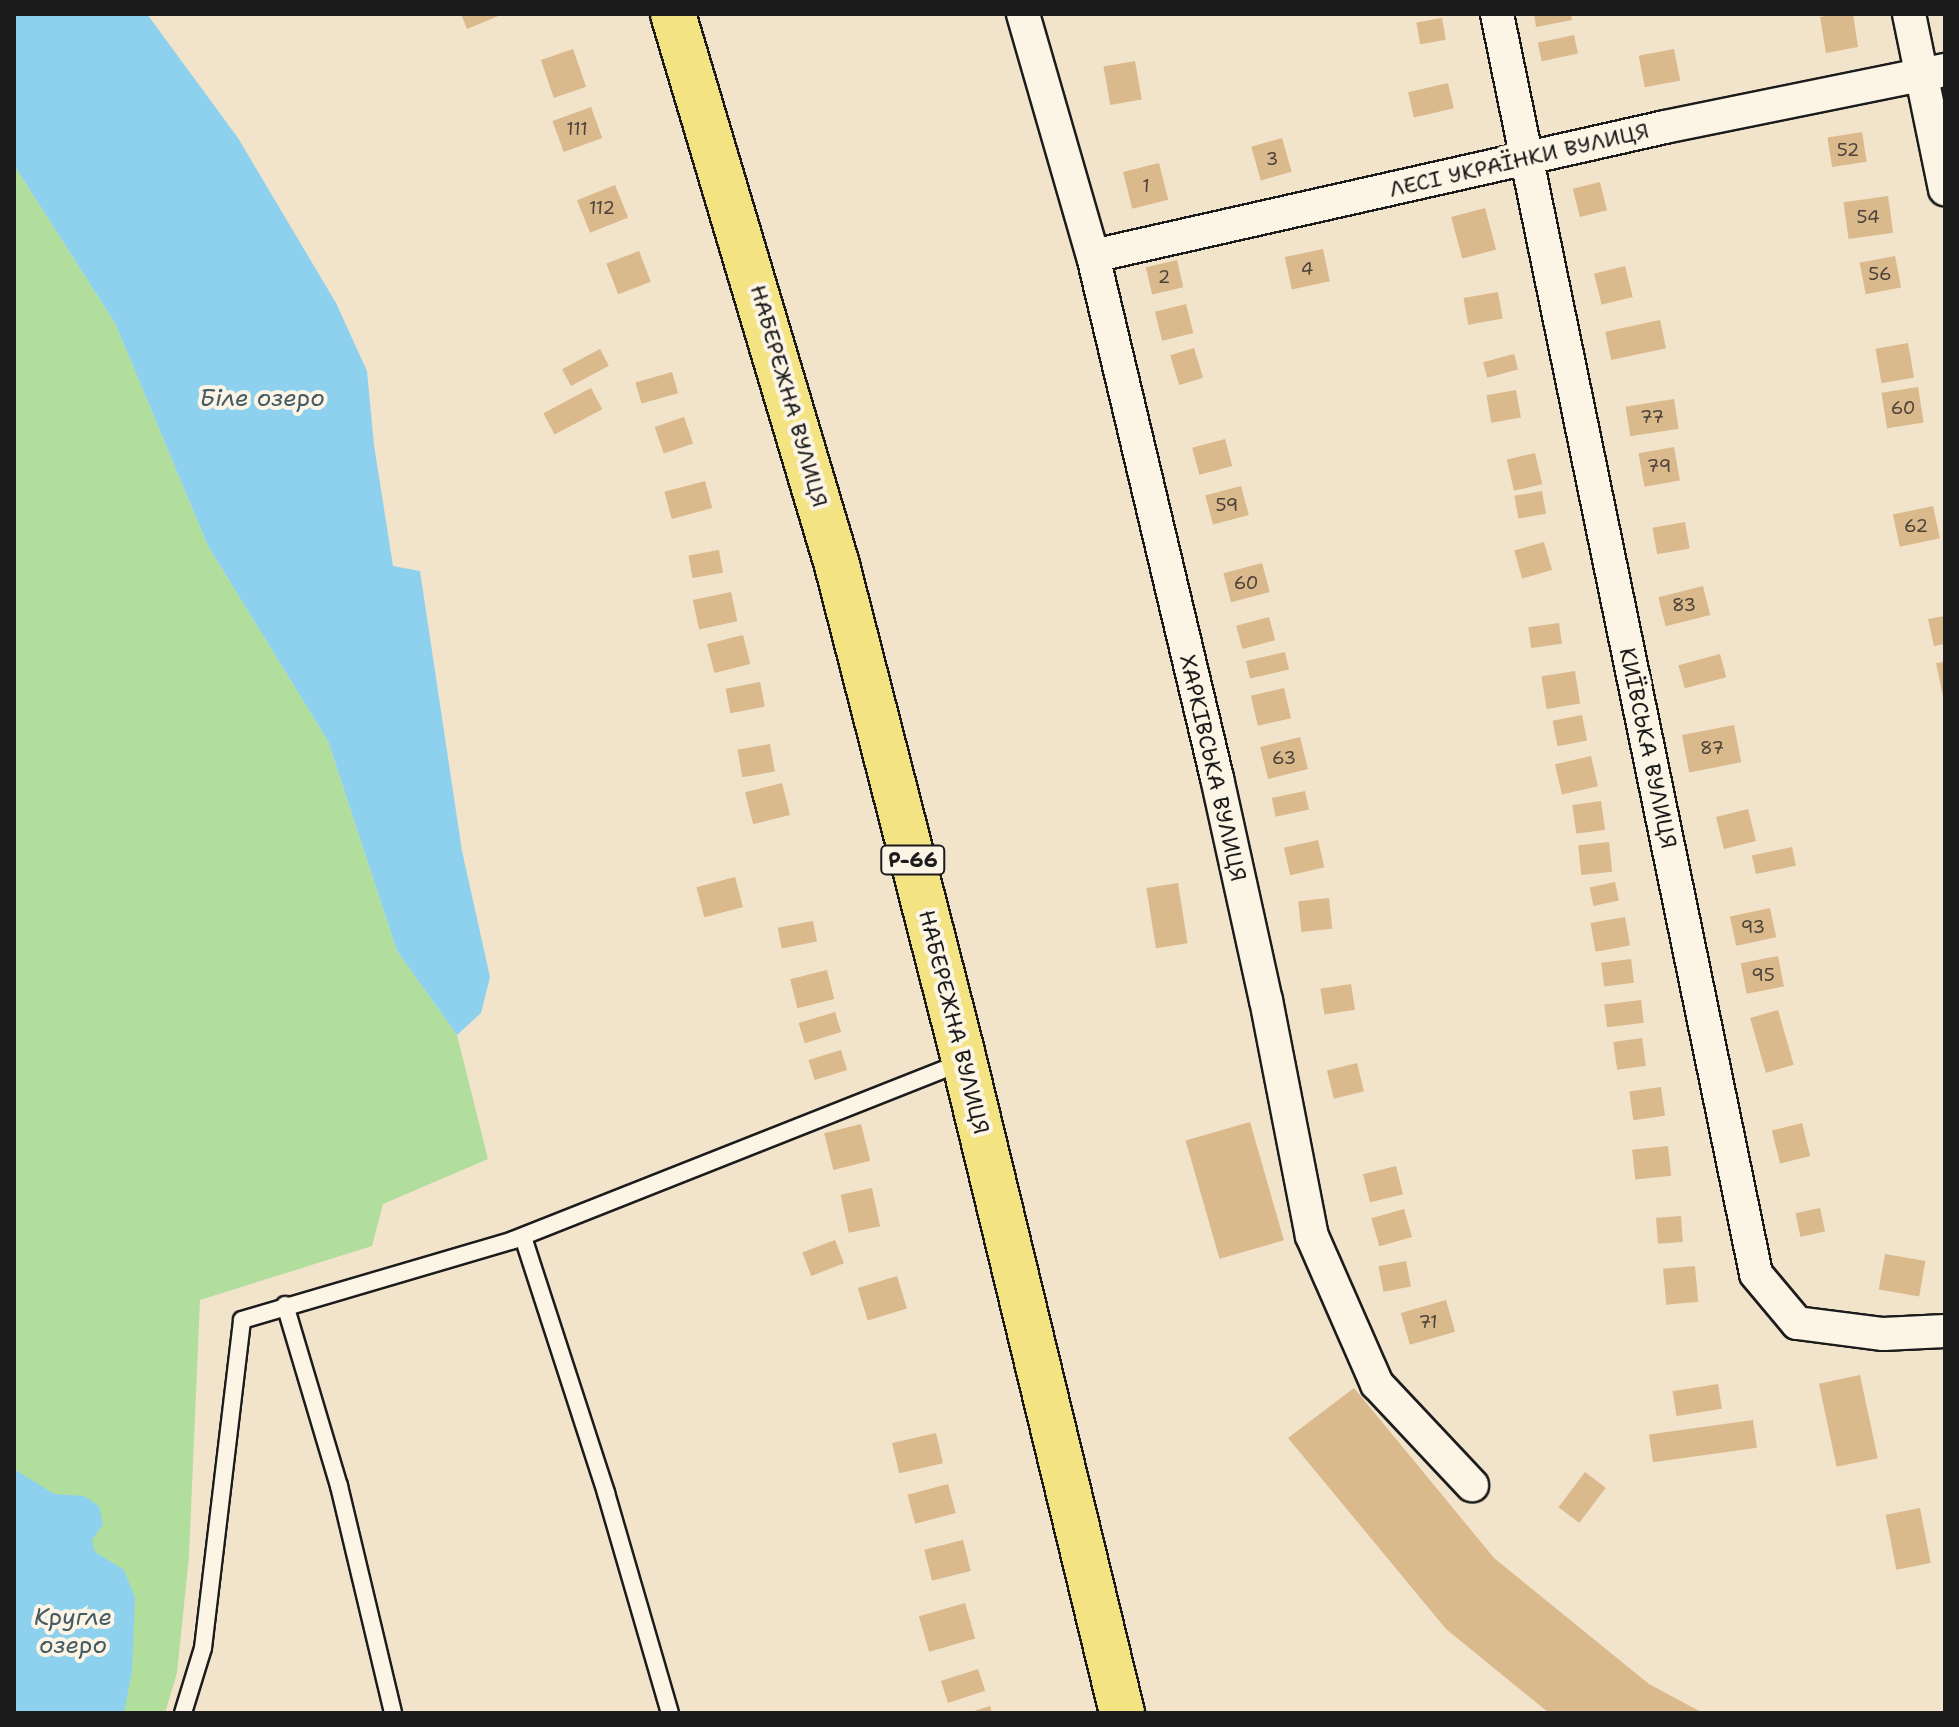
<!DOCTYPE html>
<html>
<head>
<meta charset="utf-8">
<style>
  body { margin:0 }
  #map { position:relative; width:1959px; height:1727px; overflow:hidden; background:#f2e3cb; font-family:"Shantell Sans",sans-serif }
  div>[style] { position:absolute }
  .green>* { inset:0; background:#b1de9d }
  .water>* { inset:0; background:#8dd1ee }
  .building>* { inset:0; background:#dab98d; transform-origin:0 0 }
  .roads { filter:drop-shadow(2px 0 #1c1c1c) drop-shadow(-2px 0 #1c1c1c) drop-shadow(0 2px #1c1c1c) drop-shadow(0 -2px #1c1c1c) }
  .service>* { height:16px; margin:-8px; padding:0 8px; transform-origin:8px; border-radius:8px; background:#fcf5e5 }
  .minor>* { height:32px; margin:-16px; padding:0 16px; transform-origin:16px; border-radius:16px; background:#fcf5e5 }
  .primary>* { height:44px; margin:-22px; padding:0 22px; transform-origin:22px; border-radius:22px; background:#f4e382 }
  span { translate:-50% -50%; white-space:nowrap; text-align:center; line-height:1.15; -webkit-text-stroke:8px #fcf5e5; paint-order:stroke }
  .number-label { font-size:18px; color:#4c4338 }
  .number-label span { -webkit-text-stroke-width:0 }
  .shield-label span { padding:2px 6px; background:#fcf5e5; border:2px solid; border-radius:6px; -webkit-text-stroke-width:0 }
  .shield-label { font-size:20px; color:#1c1c1c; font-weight:700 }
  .street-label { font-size:22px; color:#1c1c1c }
  .water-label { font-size:24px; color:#445b66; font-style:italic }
  .frame { position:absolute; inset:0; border:16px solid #1c1c1c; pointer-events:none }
</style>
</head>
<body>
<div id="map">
  <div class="green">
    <i style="clip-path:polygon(14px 165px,115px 323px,208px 546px,328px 741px,397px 951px,457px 1035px,488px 1159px,383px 1204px,372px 1246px,200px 1300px,189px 1556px,177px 1673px,165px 1713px,14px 1713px)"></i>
  </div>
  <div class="water">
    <i style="clip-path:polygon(14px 14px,147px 14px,238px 138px,336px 303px,367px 371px,374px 445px,393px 566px,420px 571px,462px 851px,490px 977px,481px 1013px,457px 1035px,397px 951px,328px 741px,208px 546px,115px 323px,14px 165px)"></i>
    <i style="clip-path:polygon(14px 1469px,54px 1494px,84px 1496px,99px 1506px,103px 1524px,92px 1540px,95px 1552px,124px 1570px,135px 1598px,132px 1671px,124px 1713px,14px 1713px)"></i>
  </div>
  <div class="building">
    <i style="clip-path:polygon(461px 14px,503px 14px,467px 29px)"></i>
    <i style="clip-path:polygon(1534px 14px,1571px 14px,1572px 20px,1536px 27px)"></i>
    <i style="clip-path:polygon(1838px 14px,1853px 14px,1858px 47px,1826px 53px,1820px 17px)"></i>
    <i style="left:1442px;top:18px;width:22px;height:26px;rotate:80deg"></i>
    <i style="left:1574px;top:35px;width:19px;height:37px;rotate:78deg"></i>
    <i style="left:573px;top:49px;width:40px;height:34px;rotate:71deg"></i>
    <i style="left:1674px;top:49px;width:32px;height:36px;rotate:79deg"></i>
    <i style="left:1135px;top:61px;width:39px;height:32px;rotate:80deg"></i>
    <i style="left:1448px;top:83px;width:26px;height:41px;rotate:77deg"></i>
    <i style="left:591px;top:107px;width:33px;height:41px;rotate:70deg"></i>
    <i style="left:1862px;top:132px;width:30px;height:35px;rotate:81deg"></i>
    <i style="left:1282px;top:138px;width:35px;height:32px;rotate:74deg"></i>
    <i style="left:1159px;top:163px;width:38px;height:37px;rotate:76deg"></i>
    <i style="left:1600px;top:182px;width:29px;height:28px;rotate:76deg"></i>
    <i style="left:615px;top:185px;width:35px;height:41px;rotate:68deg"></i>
    <i style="left:1888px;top:196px;width:37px;height:45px;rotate:82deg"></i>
    <i style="left:1485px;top:208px;width:43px;height:35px;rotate:75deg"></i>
    <i style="left:1323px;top:249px;width:33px;height:39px;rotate:78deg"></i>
    <i style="left:639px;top:251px;width:33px;height:35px;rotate:69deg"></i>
    <i style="left:1895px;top:256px;width:32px;height:36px;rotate:79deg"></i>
    <i style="left:1177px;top:260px;width:28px;height:32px;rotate:77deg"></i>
    <i style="left:1625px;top:266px;width:32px;height:32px;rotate:76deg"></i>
    <i style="left:1498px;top:292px;width:27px;height:35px;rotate:80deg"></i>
    <i style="left:1186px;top:304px;width:30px;height:32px;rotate:76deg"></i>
    <i style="left:1660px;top:320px;width:29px;height:56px;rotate:78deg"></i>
    <i style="left:1908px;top:343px;width:35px;height:33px;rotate:80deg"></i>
    <i style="left:1194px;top:348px;width:31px;height:25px;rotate:73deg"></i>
    <i style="left:600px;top:349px;width:19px;height:43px;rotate:62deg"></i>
    <i style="left:1514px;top:354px;width:16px;height:32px;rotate:75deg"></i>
    <i style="left:672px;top:372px;width:22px;height:38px;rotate:74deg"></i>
    <i style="left:1918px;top:387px;width:36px;height:37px;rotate:81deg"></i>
    <i style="left:591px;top:388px;width:24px;height:54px;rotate:62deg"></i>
    <i style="left:1516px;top:390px;width:28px;height:30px;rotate:80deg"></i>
    <i style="left:1674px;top:399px;width:30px;height:49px;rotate:81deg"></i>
    <i style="left:684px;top:417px;width:28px;height:31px;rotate:71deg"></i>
    <i style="left:1225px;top:439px;width:28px;height:34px;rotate:75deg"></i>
    <i style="left:1674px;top:447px;width:34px;height:36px;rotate:80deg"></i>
    <i style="left:1535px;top:453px;width:32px;height:29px;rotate:77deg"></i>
    <i style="left:705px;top:481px;width:28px;height:42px;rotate:75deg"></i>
    <i style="left:1241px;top:486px;width:30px;height:37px;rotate:75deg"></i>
    <i style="left:1542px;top:491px;width:23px;height:28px;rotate:80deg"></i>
    <i style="left:1933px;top:506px;width:33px;height:41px;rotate:78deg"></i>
    <i style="left:1685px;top:522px;width:27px;height:33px;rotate:80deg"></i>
    <i style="left:1544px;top:542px;width:29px;height:31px;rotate:74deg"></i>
    <i style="left:719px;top:550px;width:23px;height:31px;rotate:80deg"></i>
    <i style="left:1262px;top:563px;width:30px;height:40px;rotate:75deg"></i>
    <i style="left:1703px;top:586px;width:30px;height:46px;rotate:76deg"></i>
    <i style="left:731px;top:592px;width:30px;height:39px;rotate:78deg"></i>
    <i style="clip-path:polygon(1945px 616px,1945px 644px,1934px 646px,1928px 619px)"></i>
    <i style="left:1269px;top:617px;width:24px;height:34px;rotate:75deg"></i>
    <i style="left:1559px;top:623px;width:21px;height:31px;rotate:82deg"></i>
    <i style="left:743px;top:635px;width:30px;height:37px;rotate:76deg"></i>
    <i style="left:1285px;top:652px;width:18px;height:40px;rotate:77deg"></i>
    <i style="left:1720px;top:654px;width:24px;height:43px;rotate:75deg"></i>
    <i style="clip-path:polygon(1945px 662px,1945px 701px,1944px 701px,1936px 663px)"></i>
    <i style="left:1575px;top:671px;width:33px;height:34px;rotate:81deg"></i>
    <i style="left:760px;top:682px;width:25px;height:35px;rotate:79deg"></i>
    <i style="left:1284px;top:688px;width:31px;height:34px;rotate:77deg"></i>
    <i style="left:1582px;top:715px;width:26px;height:30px;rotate:79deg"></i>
    <i style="left:1734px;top:725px;width:38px;height:53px;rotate:79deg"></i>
    <i style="left:1300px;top:737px;width:33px;height:41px;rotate:76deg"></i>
    <i style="left:770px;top:744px;width:28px;height:33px;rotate:80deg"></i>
    <i style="left:1591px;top:756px;width:31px;height:37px;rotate:77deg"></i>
    <i style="left:782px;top:783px;width:33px;height:38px;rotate:76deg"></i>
    <i style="left:1305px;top:791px;width:19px;height:34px;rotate:78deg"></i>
    <i style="left:1601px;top:801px;width:29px;height:29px;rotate:82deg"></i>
    <i style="left:1748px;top:809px;width:33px;height:33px;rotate:76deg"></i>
    <i style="left:1318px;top:840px;width:28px;height:35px;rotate:77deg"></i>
    <i style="left:1609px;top:842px;width:30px;height:31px;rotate:84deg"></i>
    <i style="left:1792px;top:847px;width:19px;height:41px;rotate:78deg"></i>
    <i style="left:735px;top:877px;width:31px;height:40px;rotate:75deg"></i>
    <i style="left:1615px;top:882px;width:19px;height:26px;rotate:78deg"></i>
    <i style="left:1178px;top:883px;width:61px;height:32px;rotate:81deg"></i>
    <i style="left:1329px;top:898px;width:31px;height:31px;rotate:84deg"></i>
    <i style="left:1770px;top:908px;width:30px;height:41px;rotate:78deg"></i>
    <i style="left:1625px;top:917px;width:29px;height:35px;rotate:80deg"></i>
    <i style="left:813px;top:921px;width:21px;height:36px;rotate:79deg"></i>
    <i style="left:1778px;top:956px;width:31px;height:38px;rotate:79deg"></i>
    <i style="left:1631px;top:959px;width:24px;height:30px;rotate:83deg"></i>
    <i style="left:827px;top:970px;width:30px;height:38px;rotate:76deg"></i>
    <i style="left:1351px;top:984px;width:26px;height:31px;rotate:81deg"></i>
    <i style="left:1641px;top:1000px;width:23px;height:37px;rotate:83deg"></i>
    <i style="left:1778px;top:1010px;width:57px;height:29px;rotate:74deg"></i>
    <i style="left:835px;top:1012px;width:21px;height:38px;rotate:73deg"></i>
    <i style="left:1642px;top:1038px;width:28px;height:29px;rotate:82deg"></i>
    <i style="left:841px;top:1050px;width:21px;height:34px;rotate:73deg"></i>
    <i style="left:1357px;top:1063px;width:29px;height:31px;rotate:76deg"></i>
    <i style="left:1661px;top:1087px;width:29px;height:32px;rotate:82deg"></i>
    <i style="left:1250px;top:1122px;width:123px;height:67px;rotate:74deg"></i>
    <i style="left:1802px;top:1123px;width:34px;height:31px;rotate:76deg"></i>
    <i style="left:861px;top:1124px;width:38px;height:38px;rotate:76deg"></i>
    <i style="left:1668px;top:1146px;width:30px;height:36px;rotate:84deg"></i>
    <i style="left:1396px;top:1166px;width:29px;height:34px;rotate:76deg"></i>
    <i style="left:872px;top:1188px;width:39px;height:32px;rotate:78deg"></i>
    <i style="left:1820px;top:1208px;width:24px;height:25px;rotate:78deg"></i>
    <i style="left:1404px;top:1209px;width:29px;height:34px;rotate:74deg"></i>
    <i style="left:1681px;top:1216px;width:26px;height:25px;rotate:86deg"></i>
    <i style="left:835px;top:1240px;width:25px;height:35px;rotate:69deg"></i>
    <i style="left:1885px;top:1254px;width:41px;height:36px;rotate:10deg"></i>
    <i style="left:1406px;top:1261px;width:26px;height:28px;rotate:79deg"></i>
    <i style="left:1695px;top:1266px;width:36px;height:32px;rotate:85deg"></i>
    <i style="left:897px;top:1276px;width:34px;height:41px;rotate:73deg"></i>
    <i style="left:1446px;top:1300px;width:33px;height:47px;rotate:74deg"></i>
    <i style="left:1860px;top:1375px;width:85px;height:42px;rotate:78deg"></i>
    <i style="left:1718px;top:1384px;width:25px;height:46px;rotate:81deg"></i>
    <i style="clip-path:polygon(1354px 1388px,1494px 1558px,1649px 1684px,1703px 1713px,1549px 1713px,1446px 1629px,1288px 1438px)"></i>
    <i style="left:1753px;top:1420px;width:28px;height:105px;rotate:82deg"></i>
    <i style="left:936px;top:1433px;width:31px;height:45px;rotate:77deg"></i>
    <i style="left:1585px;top:1472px;width:26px;height:44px;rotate:37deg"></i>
    <i style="left:948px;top:1484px;width:30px;height:42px;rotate:75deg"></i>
    <i style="left:1920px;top:1508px;width:56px;height:35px;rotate:79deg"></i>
    <i style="left:963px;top:1540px;width:32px;height:40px;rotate:76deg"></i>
    <i style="left:965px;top:1603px;width:37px;height:48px;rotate:74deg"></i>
    <i style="left:978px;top:1669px;width:23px;height:39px;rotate:72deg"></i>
    <i style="clip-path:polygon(990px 1706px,992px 1713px,971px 1713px,971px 1712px)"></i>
  </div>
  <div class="roads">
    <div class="service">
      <i style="left:523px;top:1237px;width:269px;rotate:72deg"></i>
      <i style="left:606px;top:1493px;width:229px;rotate:73.8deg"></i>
      <i style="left:285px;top:1305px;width:189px;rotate:73.4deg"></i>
      <i style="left:339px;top:1486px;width:233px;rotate:76.6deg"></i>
      <i style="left:183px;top:1713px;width:68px;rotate:-72.9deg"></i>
      <i style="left:203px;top:1648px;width:330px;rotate:-83.2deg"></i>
      <i style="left:242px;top:1320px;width:283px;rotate:-16.4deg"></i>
      <i style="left:513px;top:1240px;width:484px;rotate:-21.6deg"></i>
    </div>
    <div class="minor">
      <i style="left:1023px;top:14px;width:252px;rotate:73.9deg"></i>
      <i style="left:1093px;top:256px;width:537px;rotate:76.64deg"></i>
      <i style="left:1217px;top:778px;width:227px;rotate:77.6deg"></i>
      <i style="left:1266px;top:1000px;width:240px;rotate:79deg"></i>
      <i style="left:1312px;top:1236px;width:162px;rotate:66.3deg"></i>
      <i style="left:1377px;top:1384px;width:139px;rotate:46.8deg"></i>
      <i style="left:1497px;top:14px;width:1286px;rotate:78.38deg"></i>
      <i style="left:1756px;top:1274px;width:64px;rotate:50.1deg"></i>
      <i style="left:1797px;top:1323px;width:87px;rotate:7.3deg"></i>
      <i style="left:1883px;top:1334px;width:62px;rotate:-2.8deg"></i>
      <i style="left:1909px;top:14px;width:179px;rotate:78.4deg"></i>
      <i style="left:1093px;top:256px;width:586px;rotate:-12.71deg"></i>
      <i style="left:1665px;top:127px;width:286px;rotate:-11.5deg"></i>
    </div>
    <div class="primary">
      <i style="left:673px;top:14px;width:575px;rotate:73.42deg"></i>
      <i style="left:837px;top:565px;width:503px;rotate:75.6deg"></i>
      <i style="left:962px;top:1052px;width:680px;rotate:76.39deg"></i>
    </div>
  </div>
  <div class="number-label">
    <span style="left:577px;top:129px">111</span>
    <span style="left:1848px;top:150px">52</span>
    <span style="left:1272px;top:159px">3</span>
    <span style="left:1146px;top:186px">1</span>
    <span style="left:602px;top:208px">112</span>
    <span style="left:1868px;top:217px">54</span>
    <span style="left:1307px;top:269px">4</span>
    <span style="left:1880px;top:274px">56</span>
    <span style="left:1164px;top:277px">2</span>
    <span style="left:1903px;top:408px">60</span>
    <span style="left:1652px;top:417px">77</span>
    <span style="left:1659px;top:466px">79</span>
    <span style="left:1227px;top:505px">59</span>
    <span style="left:1916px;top:526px">62</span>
    <span style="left:1246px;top:583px">60</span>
    <span style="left:1684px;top:605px">83</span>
    <span style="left:1712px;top:748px">87</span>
    <span style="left:1284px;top:758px">63</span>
    <span style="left:1753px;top:927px">93</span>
    <span style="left:1763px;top:975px">95</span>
    <span style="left:1428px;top:1322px">71</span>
  </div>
  <div class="shield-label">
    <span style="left:913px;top:860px">Р-66</span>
  </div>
  <div class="street-label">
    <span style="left:1519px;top:160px;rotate:-13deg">ЛЕСІ УКРАЇНКИ ВУЛИЦЯ</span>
    <span style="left:789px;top:396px;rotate:74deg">НАБЕРЕЖНА ВУЛИЦЯ</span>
    <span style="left:1648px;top:748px;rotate:78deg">КИЇВСЬКА ВУЛИЦЯ</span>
    <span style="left:1213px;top:768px;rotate:77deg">ХАРКІВСЬКА ВУЛИЦЯ</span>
    <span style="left:954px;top:1022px;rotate:76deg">НАБЕРЕЖНА ВУЛИЦЯ</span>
  </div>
  <div class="water-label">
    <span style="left:262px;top:399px">Біле озеро</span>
    <span style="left:73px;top:1632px">Кругле<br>озеро</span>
  </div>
  <div class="frame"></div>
</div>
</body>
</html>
